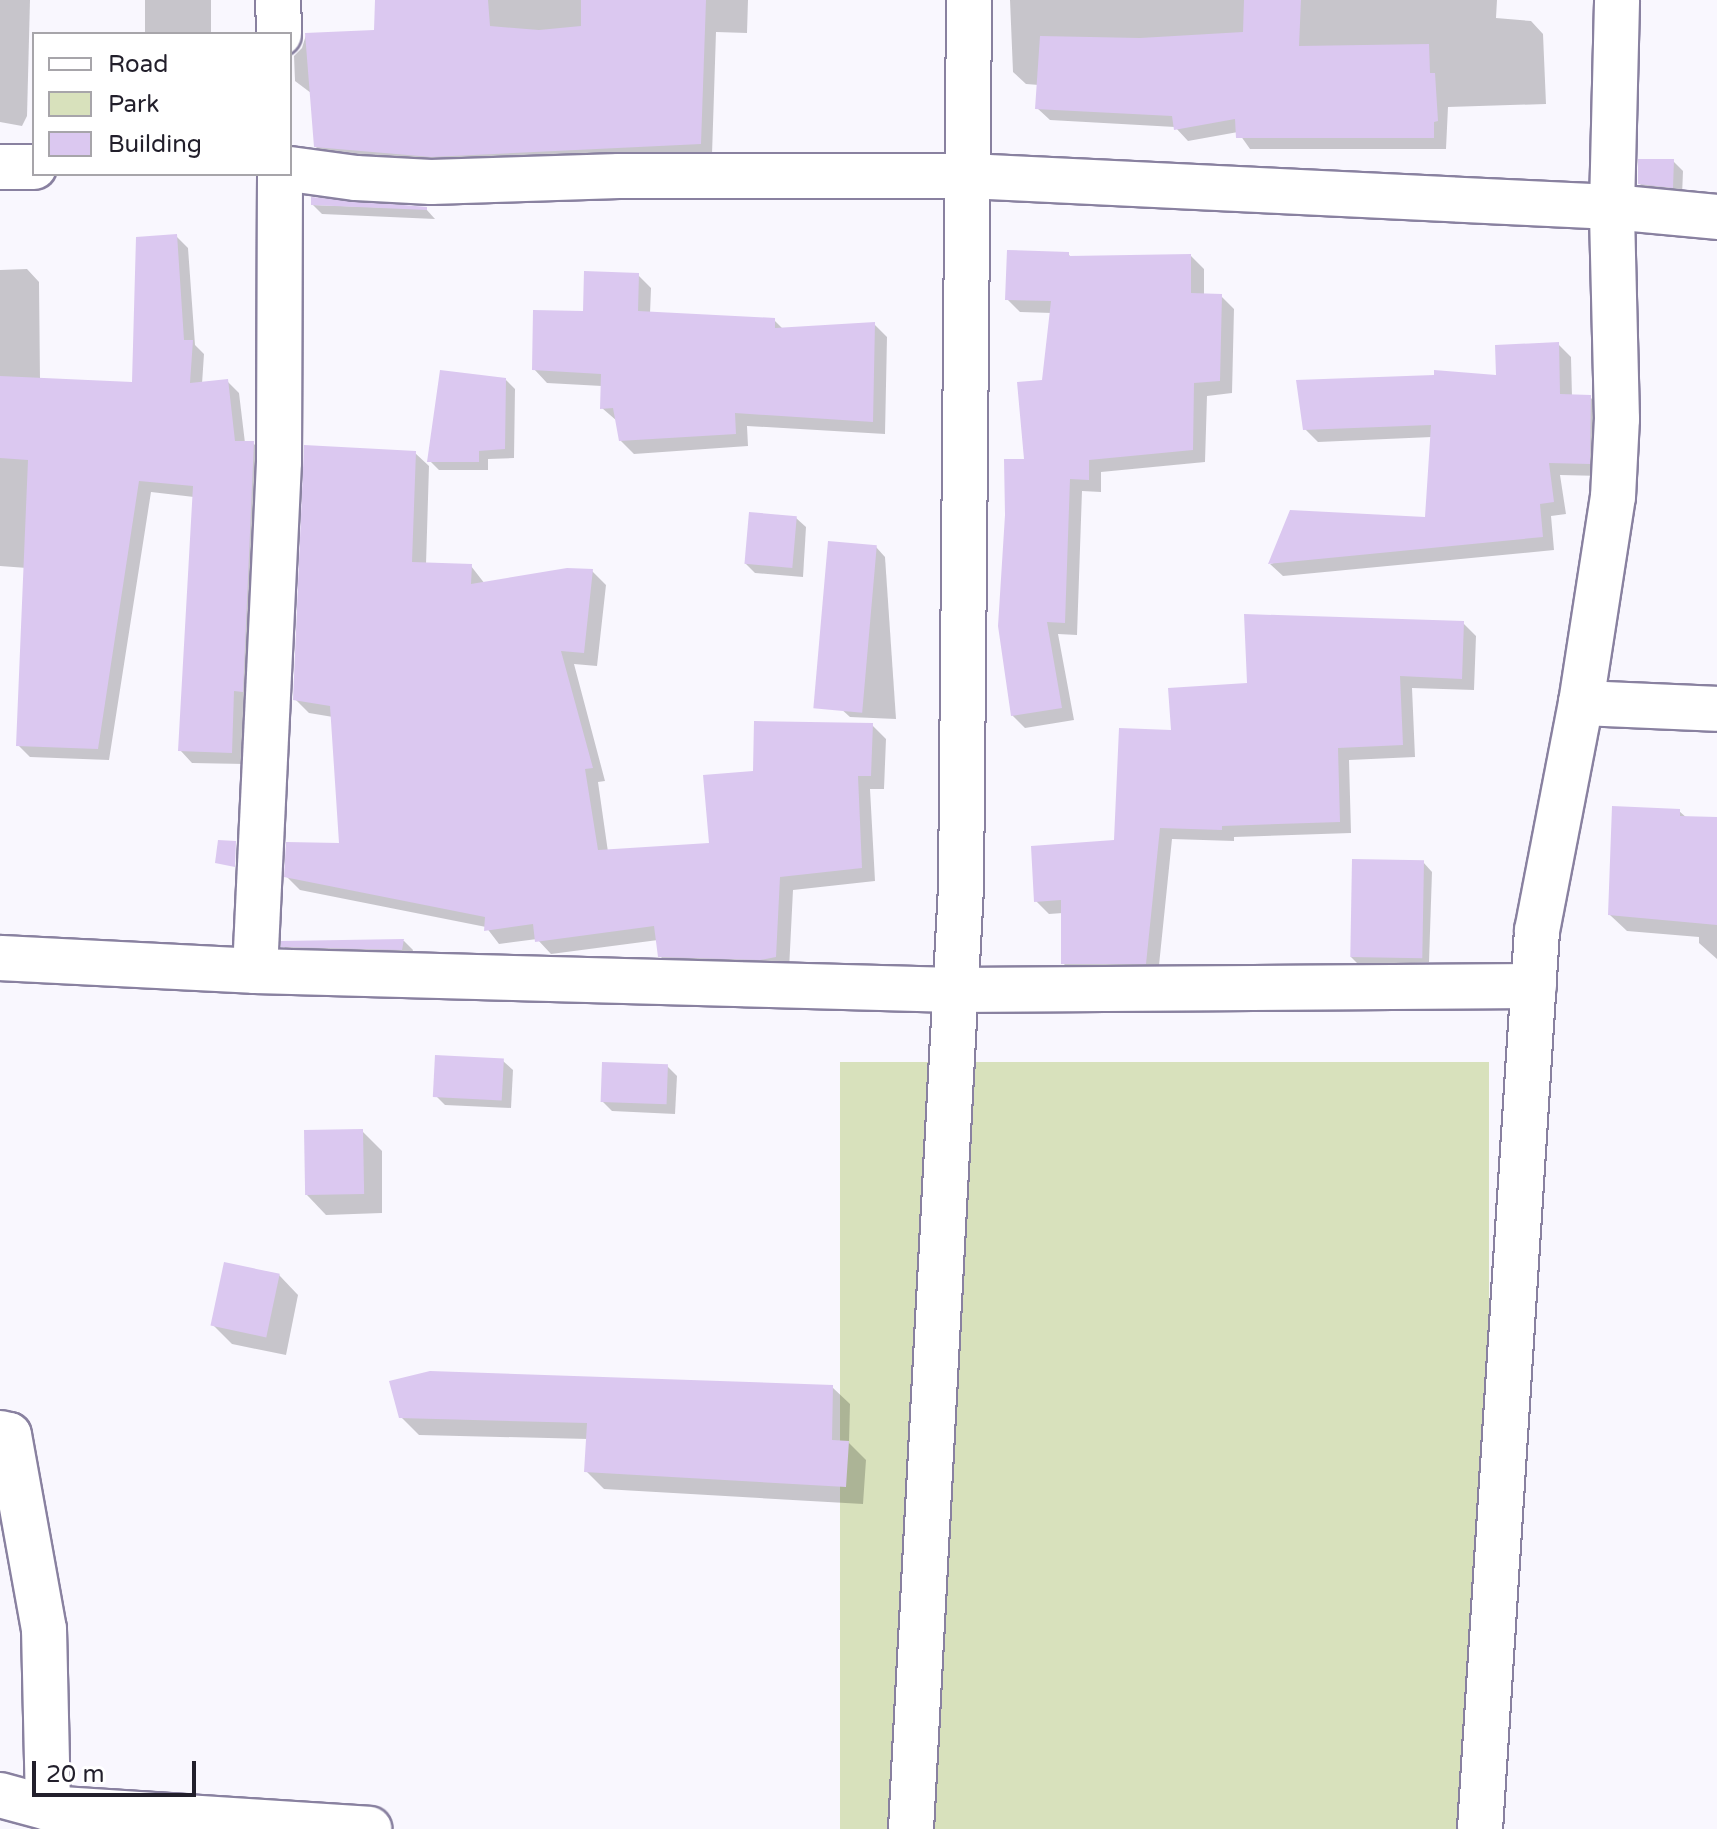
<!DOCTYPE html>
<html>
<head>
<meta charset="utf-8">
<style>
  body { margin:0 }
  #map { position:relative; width:1717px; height:1829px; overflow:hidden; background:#f9f7fe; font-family:"Varela Round",sans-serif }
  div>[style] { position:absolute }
  .green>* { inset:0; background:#d8e1bc; transform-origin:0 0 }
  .shadow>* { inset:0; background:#0003; transform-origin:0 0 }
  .building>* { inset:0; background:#dbc8f0; transform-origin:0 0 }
  .roads { filter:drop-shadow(2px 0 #8981a0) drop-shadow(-2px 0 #8981a0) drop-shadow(0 2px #8981a0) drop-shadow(0 -2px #8981a0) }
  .street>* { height:44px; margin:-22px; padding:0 22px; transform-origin:22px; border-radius:22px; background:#fff }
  span { translate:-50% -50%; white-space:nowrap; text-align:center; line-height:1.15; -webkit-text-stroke:6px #fff; paint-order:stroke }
  .legend { position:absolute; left:32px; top:32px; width:260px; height:144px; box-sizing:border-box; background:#fff; border:2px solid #a7a5aa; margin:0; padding:10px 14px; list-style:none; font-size:24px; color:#221f2b }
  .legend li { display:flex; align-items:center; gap:16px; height:40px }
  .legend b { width:40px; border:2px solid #a7a5aa }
  .scale { position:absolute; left:32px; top:1761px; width:164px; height:36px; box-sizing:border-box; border:4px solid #221f2b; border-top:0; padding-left:10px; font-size:24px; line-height:28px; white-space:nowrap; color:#221f2b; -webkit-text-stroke:6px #fff; paint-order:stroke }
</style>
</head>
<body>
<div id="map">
  <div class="green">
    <i style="left:840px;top:1062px;width:649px;height:767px"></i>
  </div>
  <div class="shadow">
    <i style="clip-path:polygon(0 0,30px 0,27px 116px,22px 126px,0 122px)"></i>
    <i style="left:145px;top:0;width:66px;height:34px"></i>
    <i style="clip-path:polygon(377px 0,748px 0,747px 33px,716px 32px,712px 155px,444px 168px,327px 158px,315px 146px,311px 93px,295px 81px,294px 56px,302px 48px,306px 35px,376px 32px)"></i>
    <i style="clip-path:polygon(1010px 0,1497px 0,1496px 18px,1531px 21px,1543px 34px,1546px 104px,1448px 107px,1446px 149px,1250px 149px,1238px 132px,1188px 141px,1175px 127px,1050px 120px,1037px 108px,1039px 85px,1026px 84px,1013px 72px)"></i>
    <i style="clip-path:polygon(1673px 161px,1683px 171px,1682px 196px,1649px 193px,1640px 184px)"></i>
    <i style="clip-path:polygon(313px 205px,426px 209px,435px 219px,322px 214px)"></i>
    <i style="clip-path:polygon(176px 236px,188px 248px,195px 345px,204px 354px,202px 384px,227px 381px,239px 393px,245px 443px,253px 443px,265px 455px,255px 703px,246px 702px,244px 764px,192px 763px,180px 750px,194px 497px,151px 492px,109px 760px,30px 757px,18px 745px,27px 568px,0 566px,0 270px,27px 269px,39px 282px,40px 380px,134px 384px)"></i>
    <i style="clip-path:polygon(1068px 254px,1072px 258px,1191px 256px,1204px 269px,1204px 295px,1221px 296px,1234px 309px,1232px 393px,1207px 396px,1205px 462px,1101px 472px,1101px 492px,1082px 491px,1077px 635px,1058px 634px,1074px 720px,1025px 728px,1012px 715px,1026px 460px,1044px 382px,1052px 313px,1020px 312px,1007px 299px)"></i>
    <i style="clip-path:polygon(638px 275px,651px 288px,650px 314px,774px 320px,783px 329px,874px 324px,887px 337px,885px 434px,747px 426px,748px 446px,634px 454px,620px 440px,617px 421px,602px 408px,602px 386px,547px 383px,534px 369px,585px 313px)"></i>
    <i style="clip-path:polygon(1558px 344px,1571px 357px,1572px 397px,1590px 397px,1603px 410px,1602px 476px,1560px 475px,1566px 514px,1551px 516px,1554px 550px,1283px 576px,1270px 564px,1427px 519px,1432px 437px,1318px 442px,1305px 429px,1498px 377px)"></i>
    <i style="clip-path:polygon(506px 380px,515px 389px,514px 458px,488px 459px,488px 470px,439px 470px,430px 461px)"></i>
    <i style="clip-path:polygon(415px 453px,429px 466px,426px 565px,471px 566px,485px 584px,592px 571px,606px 585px,597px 666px,574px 664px,605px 781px,598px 782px,608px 852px,711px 845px,754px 772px,872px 725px,886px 739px,884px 789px,870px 789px,875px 881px,793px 890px,789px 970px,674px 970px,660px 956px,658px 940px,551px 954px,537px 939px,499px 944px,486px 927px,300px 890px,286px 876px,341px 845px,333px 717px,309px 713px,295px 699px)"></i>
    <i style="clip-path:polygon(796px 518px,806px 527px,803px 577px,755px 573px,745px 563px)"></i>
    <i style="clip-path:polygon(876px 547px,885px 557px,896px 719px,850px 717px,840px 708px)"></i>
    <i style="clip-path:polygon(1463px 623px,1476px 636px,1474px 690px,1412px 688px,1415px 757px,1349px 760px,1351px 833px,1234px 837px,1234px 841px,1172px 839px,1158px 975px,1075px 976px,1063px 963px,1063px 913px,1049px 914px,1036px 901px,1116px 842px,1173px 732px,1249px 685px)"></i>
    <i style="clip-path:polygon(1679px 811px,1687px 818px,1717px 819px,1717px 959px,1699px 943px,1699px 937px,1627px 931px,1610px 915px)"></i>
    <i style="clip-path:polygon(1423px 862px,1432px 872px,1429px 962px,1360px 966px,1351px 957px)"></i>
    <i style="clip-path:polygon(404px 941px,413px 950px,411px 959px,293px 955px,283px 946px)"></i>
    <i style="clip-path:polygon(503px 1061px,513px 1070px,511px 1108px,445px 1105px,436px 1096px)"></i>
    <i style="clip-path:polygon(667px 1066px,677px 1076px,675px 1114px,612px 1111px,602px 1101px)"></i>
    <i style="clip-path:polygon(362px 1131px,382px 1151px,382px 1213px,326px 1215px,307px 1195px)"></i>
    <i style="clip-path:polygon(279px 1275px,298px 1295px,286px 1355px,232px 1344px,212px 1324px)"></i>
    <i style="clip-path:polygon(832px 1387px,850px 1404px,849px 1443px,866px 1460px,863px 1504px,604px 1489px,586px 1471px,588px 1439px,419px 1435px,401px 1417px)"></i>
  </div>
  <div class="building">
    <i style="clip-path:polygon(375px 0,488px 0,490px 26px,539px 30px,581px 26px,581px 0,706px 0,701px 144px,431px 157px,314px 147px,305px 33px,374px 30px)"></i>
    <i style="clip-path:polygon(1244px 0,1301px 0,1299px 46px,1429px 44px,1430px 73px,1435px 73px,1438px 121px,1434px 122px,1434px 138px,1236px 138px,1235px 119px,1174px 130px,1172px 116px,1035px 109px,1040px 36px,1140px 38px,1243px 32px)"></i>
    <i style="clip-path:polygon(1638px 159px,1674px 159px,1673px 188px,1638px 184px)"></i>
    <i style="clip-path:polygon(311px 197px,427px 207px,427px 210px,311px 205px)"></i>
    <i style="clip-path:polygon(177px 234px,184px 340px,193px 340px,190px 383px,228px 379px,235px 441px,254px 441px,243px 692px,234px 691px,232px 753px,178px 751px,193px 486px,139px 481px,98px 749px,16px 746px,28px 460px,0 458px,0 376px,132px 382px,136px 237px)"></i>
    <i style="clip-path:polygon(1007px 250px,1069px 252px,1069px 256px,1191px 254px,1191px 293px,1222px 294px,1220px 381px,1194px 383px,1193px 450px,1089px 460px,1089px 480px,1070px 479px,1065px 623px,1047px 622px,1062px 708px,1011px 716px,998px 626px,1005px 515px,1004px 459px,1024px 459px,1017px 382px,1042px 380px,1051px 301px,1005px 300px)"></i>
    <i style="clip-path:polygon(584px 271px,639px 273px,638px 311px,775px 318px,775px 328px,875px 322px,873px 422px,735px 413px,736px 434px,619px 441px,613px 408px,600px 409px,601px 374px,532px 370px,533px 310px,583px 311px)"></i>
    <i style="clip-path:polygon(1559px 342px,1560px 394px,1591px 395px,1590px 464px,1549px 463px,1554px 502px,1540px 504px,1543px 537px,1268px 564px,1290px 510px,1425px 517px,1431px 425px,1303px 430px,1296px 380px,1434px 375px,1434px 370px,1496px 375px,1495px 345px)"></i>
    <i style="clip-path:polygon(440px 370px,506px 378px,505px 449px,479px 451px,479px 462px,427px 462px)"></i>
    <i style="clip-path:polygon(304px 445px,416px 451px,412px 562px,472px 564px,471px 584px,567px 568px,593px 569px,584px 653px,561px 651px,593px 768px,585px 769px,598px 850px,709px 843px,703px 775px,753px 771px,754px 721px,873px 723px,871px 776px,858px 776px,862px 868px,780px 877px,776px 957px,760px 960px,658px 957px,654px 926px,535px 942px,533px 924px,484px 931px,485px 917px,284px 877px,286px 842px,339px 843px,330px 706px,293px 700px)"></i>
    <i style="left:749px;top:512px;width:48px;height:52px;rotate:5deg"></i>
    <i style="left:828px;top:541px;width:49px;height:168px;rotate:5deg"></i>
    <i style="clip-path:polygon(1244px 614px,1464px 621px,1462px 679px,1400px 676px,1403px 745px,1338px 748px,1340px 822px,1222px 826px,1222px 830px,1160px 828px,1146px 964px,1061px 964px,1061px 900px,1034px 902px,1031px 846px,1114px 840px,1119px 728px,1171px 730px,1168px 688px,1247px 683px)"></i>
    <i style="clip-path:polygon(1612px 806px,1680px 809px,1680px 816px,1717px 817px,1717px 925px,1608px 915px)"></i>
    <i style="clip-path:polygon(218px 840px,236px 841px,235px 867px,215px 863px)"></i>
    <i style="left:1352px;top:859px;width:72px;height:98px;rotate:1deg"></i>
    <i style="clip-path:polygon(404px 939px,402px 950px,281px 947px,281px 941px)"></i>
    <i style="left:435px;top:1055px;width:69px;height:42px;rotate:3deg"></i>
    <i style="left:602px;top:1062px;width:66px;height:40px;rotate:2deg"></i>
    <i style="left:363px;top:1129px;width:65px;height:59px;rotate:89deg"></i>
    <i style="left:224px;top:1262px;width:57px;height:65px;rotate:12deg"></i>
    <i style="clip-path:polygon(430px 1371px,833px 1385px,832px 1440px,849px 1441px,846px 1487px,584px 1472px,587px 1423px,399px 1418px,389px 1381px)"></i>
  </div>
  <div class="roads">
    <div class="street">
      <i style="left:278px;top:0;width:34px;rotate:88deg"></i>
      <i style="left:0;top:167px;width:34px"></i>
      <i style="left:290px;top:169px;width:67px;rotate:7.8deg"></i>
      <i style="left:356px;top:178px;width:75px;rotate:3.1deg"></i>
      <i style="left:431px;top:182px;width:188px;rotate:-1.8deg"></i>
      <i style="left:619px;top:176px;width:349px"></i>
      <i style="left:968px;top:176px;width:645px;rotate:2.76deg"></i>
      <i style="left:1612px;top:207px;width:105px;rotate:5.4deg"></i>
      <i style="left:1581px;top:703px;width:136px;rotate:2.5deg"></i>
      <i style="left:0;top:958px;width:255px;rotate:2.9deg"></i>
      <i style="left:255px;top:971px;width:700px;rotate:1.55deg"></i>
      <i style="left:955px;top:990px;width:579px;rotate:-0.4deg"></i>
      <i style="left:255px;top:971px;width:510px;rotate:-87.3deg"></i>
      <i style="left:279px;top:462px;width:288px;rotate:-89.8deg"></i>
      <i style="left:0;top:1433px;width:9px;rotate:13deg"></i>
      <i style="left:9px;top:1435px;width:197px;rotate:79.8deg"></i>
      <i style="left:44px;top:1629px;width:179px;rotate:88.7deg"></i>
      <i style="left:0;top:1795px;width:50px;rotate:15.2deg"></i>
      <i style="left:48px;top:1808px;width:322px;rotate:3.7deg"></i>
      <i style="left:911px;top:1829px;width:942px;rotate:-86.96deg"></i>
      <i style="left:961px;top:888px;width:888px;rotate:-89.48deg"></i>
      <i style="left:1480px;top:1829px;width:900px;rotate:-86.37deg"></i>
      <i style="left:1537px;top:931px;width:232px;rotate:-79.1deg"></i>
      <i style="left:1581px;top:703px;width:208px;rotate:-81.2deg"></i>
      <i style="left:1613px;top:497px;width:78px;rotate:-87.1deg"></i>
      <i style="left:1617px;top:419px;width:212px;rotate:-91.4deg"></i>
      <i style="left:1612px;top:207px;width:207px;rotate:-88.6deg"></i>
    </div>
  </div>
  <ul class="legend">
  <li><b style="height:10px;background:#fff"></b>Road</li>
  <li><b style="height:22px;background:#d8e1bc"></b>Park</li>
  <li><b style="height:22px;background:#dbc8f0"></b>Building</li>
  </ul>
  <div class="scale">20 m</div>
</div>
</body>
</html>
